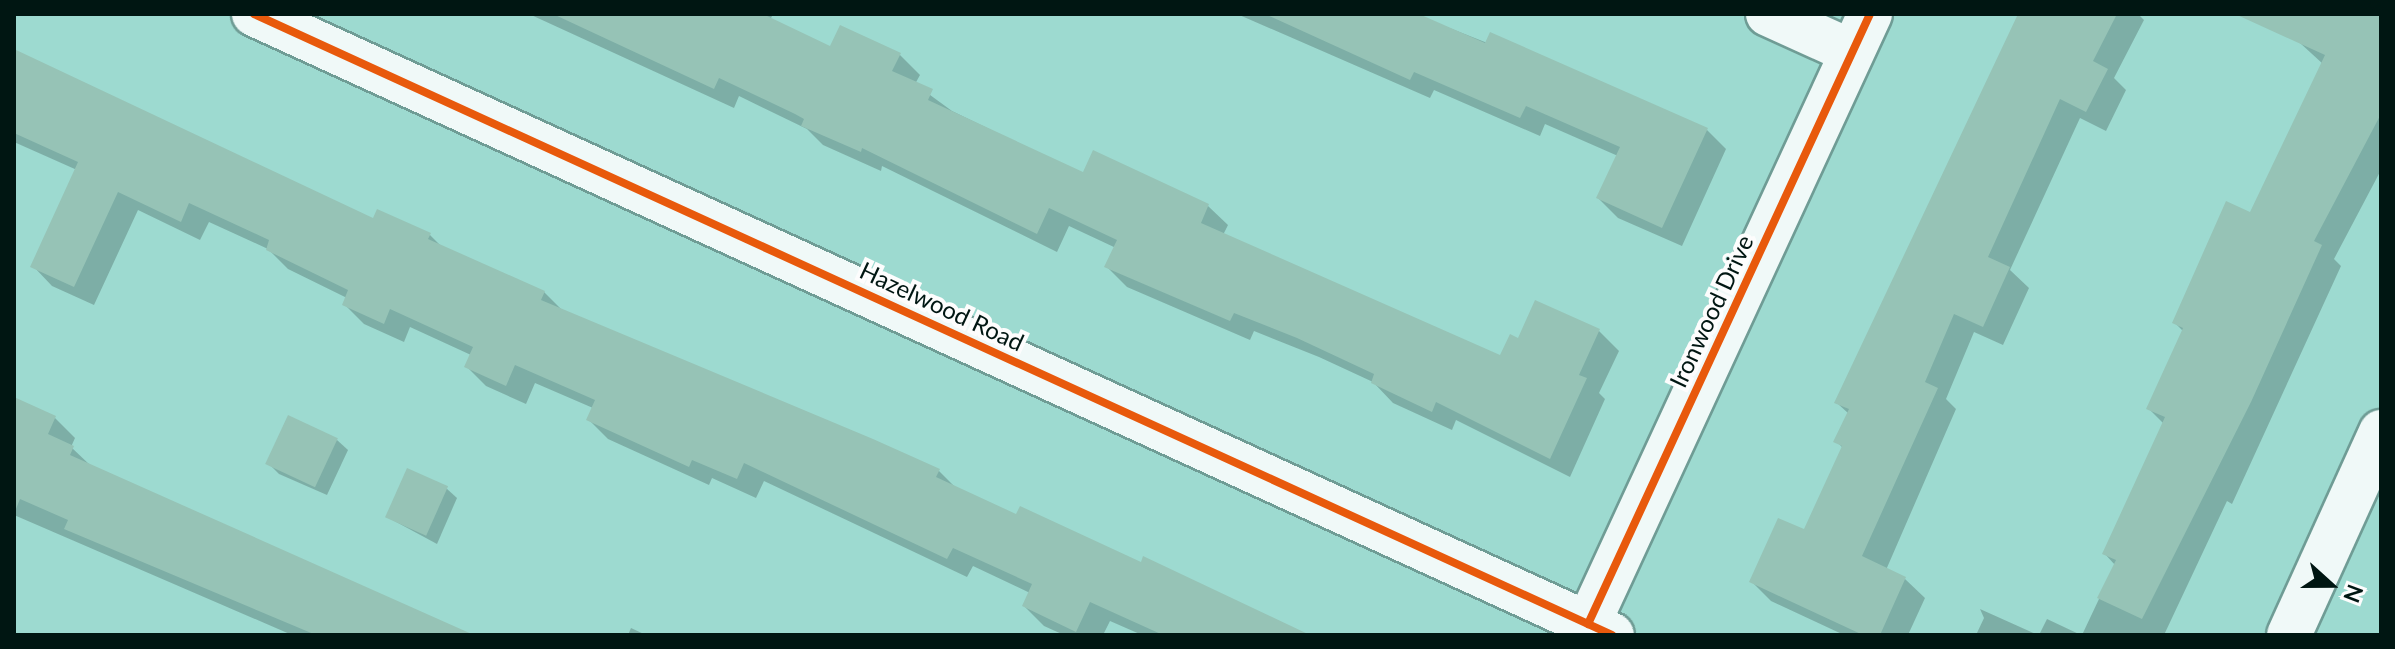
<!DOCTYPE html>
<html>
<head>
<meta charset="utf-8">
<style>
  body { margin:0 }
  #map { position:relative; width:2395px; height:649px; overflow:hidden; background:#9ddad0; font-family:Lato,sans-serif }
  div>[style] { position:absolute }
  .shadow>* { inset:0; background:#0003 }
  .building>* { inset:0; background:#96c3b6; transform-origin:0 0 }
  .roads { filter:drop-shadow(2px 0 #6f9c95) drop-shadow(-2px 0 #6f9c95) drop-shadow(0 2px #6f9c95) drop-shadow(0 -2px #6f9c95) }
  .minor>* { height:44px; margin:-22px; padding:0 22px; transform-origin:22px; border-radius:22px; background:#f0f9f8 }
  .cycleway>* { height:8px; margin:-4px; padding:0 4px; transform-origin:4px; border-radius:4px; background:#e8590c }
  span { translate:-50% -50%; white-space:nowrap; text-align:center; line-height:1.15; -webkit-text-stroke:8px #fdfdfd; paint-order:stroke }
  .street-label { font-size:24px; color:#001612 }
  .frame { position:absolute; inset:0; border:16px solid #001612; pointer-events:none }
  .north { position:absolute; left:2291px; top:545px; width:80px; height:80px; -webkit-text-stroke:6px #fdfdfd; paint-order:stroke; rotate:111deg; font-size:22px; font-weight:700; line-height:32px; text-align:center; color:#001612 }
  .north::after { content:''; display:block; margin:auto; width:28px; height:36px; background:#001612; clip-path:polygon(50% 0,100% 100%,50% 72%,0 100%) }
</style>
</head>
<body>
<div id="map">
  <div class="shadow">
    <i style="clip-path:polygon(529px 14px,773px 14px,770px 20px,831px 48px,900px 55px,920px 75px,915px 84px,952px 111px,1084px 175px,1208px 206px,1228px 225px,1223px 235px,1501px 358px,1519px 341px,1599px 331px,1619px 351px,1599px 393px,1605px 399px,1570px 477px,1456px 420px,1452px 430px,1393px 403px,1373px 382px,1319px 357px,1254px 331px,1250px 340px,1127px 287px,1107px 267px,1116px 248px,1069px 226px,1057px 252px,882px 166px,881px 171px,823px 145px,807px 129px,739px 96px,734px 108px)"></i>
    <i style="clip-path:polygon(1237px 14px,1414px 14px,1707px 130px,1726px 149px,1682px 246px,1618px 218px,1598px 198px,1618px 156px,1545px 124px,1540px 136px,1434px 90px,1430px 98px)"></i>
    <i style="clip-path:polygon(2021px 14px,2138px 14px,2144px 20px,2114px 78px,2126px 90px,2106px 131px,2080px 118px,2010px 270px,2029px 288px,2003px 345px,1974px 332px,1946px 399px,1956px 409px,1886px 570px,1905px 579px,1925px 598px,1908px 635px,1844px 635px,1771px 601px,1751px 581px,1805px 532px,1843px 448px,1836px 441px,1849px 414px,1837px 403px)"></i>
    <i style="clip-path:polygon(2313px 14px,2381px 14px,2381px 170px,2334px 259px,2341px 266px,2232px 504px,2227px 501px,2164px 635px,2082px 635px,2115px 565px,2104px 553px,2164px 424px,2148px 408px,2184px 332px,2174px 322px,2251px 215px,2323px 64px,2300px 43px)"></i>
    <i style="clip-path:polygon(14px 51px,374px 220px,378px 211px,430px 235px,442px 247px,544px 292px,562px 310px,939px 471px,956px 488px,1017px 516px,1306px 635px,1142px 635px,1110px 621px,1103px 635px,1064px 635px,1044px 626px,1024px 606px,1030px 593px,973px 566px,967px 577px,764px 481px,756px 498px,712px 478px,709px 485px,608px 439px,588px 419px,593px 408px,535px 383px,526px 404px,486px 386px,466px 366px,471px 355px,410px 327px,404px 342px,364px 324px,344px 304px,347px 298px,288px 269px,268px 249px,209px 222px,200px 240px,138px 210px,94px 305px,52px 286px,33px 266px,77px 170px,14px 142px)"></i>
    <i style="clip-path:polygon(14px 399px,55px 418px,75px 438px,71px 447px,91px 466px,467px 635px,292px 635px,14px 515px)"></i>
    <i style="clip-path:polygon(337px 440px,348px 450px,327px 495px,279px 474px,268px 463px)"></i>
    <i style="clip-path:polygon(446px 488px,457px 498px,437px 544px,387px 517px)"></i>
    <i style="clip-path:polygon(1980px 609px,2038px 635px,1976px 635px,1984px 618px)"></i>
    <i style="clip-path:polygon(2047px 619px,2081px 635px,2039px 635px)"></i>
    <i style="clip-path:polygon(631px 628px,646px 635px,628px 635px)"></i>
  </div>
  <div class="building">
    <i style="clip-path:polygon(553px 14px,763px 14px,830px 46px,840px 25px,901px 53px,892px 71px,933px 89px,928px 100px,1083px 172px,1093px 150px,1209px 204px,1201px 223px,1500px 355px,1510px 334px,1518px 338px,1535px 300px,1600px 329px,1579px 375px,1587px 378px,1550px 459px,1436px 402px,1432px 412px,1371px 383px,1374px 374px,1297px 338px,1234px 313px,1230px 321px,1104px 267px,1117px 240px,1049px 208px,1037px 234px,862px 148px,861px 152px,801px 126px,804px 119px,795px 114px,719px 78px,714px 89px)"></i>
    <i style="clip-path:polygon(1265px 14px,1419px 14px,1485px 43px,1490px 32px,1708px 128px,1662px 228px,1596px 198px,1620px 147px,1526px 106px,1520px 118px,1414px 72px,1410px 80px)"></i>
    <i style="clip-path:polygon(2018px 14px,2117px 14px,2093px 61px,2108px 69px,2086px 112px,2060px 99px,1988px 257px,2010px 267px,1983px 327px,1954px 314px,1925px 382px,1938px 388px,1862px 556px,1906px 577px,1880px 635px,1863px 635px,1749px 582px,1778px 518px,1804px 529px,1842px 446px,1833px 442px,1849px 409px,1834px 403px)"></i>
    <i style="clip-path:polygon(2235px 14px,2381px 14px,2381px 114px,2314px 241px,2322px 245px,2251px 402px,2142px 619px,2097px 598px,2116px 560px,2102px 554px,2165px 417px,2146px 409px,2183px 328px,2172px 323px,2226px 201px,2250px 212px,2325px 55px)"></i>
    <i style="clip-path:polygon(14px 49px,373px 218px,377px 209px,431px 233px,428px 239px,545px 291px,541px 300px,873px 439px,940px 469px,936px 477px,1016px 514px,1020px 506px,1141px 562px,1143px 556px,1310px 635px,1163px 635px,1090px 602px,1076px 632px,1022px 606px,1032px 584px,953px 548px,947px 559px,744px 463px,737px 479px,692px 460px,689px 467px,586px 420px,595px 400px,515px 365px,506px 386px,464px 367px,473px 347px,390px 309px,384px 324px,342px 305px,348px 290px,266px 250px,269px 240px,189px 203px,181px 222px,118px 192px,74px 287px,30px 267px,78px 162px,14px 133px)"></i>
    <i style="clip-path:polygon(14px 397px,56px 416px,48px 434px,74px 446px,70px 455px,474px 635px,316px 635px,64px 529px,68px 520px,20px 499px,14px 514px)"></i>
    <i style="left:288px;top:415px;width:55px;height:54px;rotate:25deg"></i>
    <i style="left:407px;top:468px;width:45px;height:54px;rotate:24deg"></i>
  </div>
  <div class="roads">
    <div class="minor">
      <i style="left:254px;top:14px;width:1493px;rotate:24.57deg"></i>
      <i style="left:1768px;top:14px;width:92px;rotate:24.3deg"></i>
      <i style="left:1588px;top:624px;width:672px;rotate:-65.19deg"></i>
      <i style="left:2289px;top:635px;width:223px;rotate:-65.6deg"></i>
    </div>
  </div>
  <div class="cycleway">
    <i style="left:254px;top:14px;width:1493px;rotate:24.57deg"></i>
    <i style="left:1588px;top:624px;width:672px;rotate:-65.19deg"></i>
  </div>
  <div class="street-label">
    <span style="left:942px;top:306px;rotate:25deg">Hazelwood Road</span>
    <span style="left:1711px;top:311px;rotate:-65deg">Ironwood Drive</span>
  </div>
  <div class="frame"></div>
  <div class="north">N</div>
</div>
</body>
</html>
